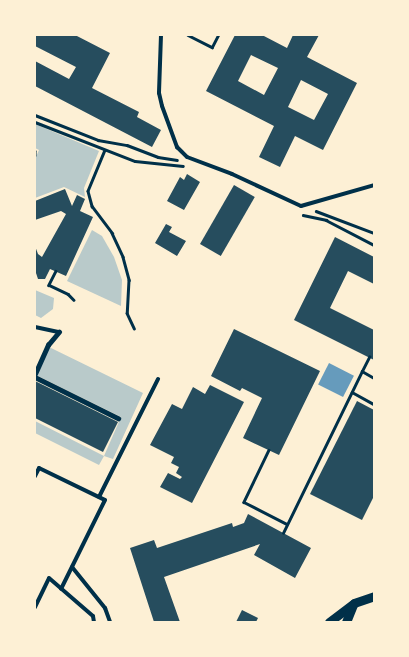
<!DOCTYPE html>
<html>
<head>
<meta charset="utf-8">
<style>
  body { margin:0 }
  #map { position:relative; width:409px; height:657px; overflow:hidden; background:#fdf0d5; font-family:Merriweather,serif }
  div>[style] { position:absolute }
  .green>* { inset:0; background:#b9caca }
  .water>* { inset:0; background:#669bbc; transform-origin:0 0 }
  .building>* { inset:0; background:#264d5e; transform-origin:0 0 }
  .path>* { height:2.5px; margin:-1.25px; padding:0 1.25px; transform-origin:1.25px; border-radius:1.25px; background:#003049 }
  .service>* { height:4px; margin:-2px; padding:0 2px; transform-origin:2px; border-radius:2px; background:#003049 }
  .pedestrian>* { height:4.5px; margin:-2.25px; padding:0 2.25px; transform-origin:2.25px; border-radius:2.25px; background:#003049 }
  .tertiary>* { height:9px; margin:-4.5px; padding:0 4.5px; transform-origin:4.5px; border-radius:4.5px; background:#003049 }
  span { translate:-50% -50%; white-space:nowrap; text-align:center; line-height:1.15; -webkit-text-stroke:5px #fdf0d5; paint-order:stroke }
  .frame { position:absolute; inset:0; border:36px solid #fdf0d5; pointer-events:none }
</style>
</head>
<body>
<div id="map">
  <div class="green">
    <i style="clip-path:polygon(35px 124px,99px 151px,84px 188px,85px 197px,64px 187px,35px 198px,35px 159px,39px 150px,35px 148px)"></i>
    <i style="clip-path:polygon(92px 230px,102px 236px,114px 257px,122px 280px,121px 306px,67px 281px)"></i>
    <i style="clip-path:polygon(35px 290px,54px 298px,53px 309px,41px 318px,35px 315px)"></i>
    <i style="clip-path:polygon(49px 347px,143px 393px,113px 459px,104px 456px,99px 465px,35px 433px,35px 421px,104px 456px,121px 417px,36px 375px)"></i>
  </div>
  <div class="water">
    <i style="left:329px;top:363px;width:28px;height:24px;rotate:27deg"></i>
  </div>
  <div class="building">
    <i style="clip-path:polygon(35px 35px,75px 35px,110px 53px,92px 88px,139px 112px,137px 117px,161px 130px,152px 147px,35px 86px,35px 61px,69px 79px,76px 67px,35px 46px)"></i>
    <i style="clip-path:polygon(evenodd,235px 35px,262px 35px,287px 48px,293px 35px,319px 35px,307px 57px,357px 83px,323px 150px,295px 136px,280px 167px,259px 157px,274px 126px,206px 91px,235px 35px,251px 55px,278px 68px,264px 95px,238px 81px,251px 55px,235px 35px,301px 80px,328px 94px,314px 120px,288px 107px,301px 80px)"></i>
    <i style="clip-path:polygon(187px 174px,200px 182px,184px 210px,167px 201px,180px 177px,184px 180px)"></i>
    <i style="left:234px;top:185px;width:24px;height:68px;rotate:30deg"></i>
    <i style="clip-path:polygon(65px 189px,72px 206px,77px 195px,85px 199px,80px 211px,93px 217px,66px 276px,50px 269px,45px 279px,38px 279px,35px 270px,35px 246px,38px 254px,42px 257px,66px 214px,61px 211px,35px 220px,35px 201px)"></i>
    <i style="clip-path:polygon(166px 224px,172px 227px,169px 232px,186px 241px,177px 256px,155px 243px)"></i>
    <i style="clip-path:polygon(335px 237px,374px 257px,374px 284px,348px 271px,330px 308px,374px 330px,374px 360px,294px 320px)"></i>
    <i style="clip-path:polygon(234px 329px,320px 371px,279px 455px,243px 438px,262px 398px,242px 388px,240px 391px,211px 376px)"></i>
    <i style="clip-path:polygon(35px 381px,118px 422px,103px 452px,35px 418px)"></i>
    <i style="clip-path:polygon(210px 385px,244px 402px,192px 503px,160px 487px,168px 473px,180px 479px,182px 477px,176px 473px,179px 467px,171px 463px,174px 457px,150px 445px,172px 404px,182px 409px,193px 387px,205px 394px)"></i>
    <i style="clip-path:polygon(357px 401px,374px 410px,374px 496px,362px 520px,310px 494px)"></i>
    <i style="clip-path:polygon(248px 514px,311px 548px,295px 578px,254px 555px,260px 544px,164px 577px,180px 622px,154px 622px,130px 548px,154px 540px,157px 548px,232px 523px,233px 527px,244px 523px)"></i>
    <i style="clip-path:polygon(242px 610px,258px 618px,256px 622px,236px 622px)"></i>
  </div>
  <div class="path">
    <i style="left:188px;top:35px;width:27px;rotate:27deg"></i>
    <i style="left:212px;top:47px;width:13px;rotate:-63deg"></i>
    <i style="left:35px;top:115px;width:68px;rotate:21.6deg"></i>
    <i style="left:98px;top:140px;width:29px;rotate:10deg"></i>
    <i style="left:127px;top:145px;width:33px;rotate:21deg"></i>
    <i style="left:158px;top:157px;width:19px;rotate:9deg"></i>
    <i style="left:35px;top:122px;width:107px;rotate:21.3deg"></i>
    <i style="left:135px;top:161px;width:48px;rotate:5.9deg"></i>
    <i style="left:105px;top:150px;width:44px;rotate:112.5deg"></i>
    <i style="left:88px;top:191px;width:16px;rotate:75deg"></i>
    <i style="left:92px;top:206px;width:34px;rotate:53deg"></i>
    <i style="left:112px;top:233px;width:26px;rotate:65deg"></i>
    <i style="left:123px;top:257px;width:24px;rotate:75deg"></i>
    <i style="left:129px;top:280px;width:33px;rotate:93deg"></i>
    <i style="left:127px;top:313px;width:17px;rotate:65deg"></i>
    <i style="left:35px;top:151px;width:4px;rotate:90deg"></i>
    <i style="left:316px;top:211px;width:62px;rotate:20.8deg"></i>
    <i style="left:303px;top:215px;width:24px;rotate:12deg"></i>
    <i style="left:326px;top:220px;width:54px;rotate:27.5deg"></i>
    <i style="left:56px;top:271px;width:16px;rotate:117deg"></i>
    <i style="left:49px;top:285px;width:21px;rotate:25deg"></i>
    <i style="left:68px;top:294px;width:8px;rotate:45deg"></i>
    <i style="left:362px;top:371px;width:16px;rotate:-63deg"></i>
    <i style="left:352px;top:392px;width:25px;rotate:29deg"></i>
    <i style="left:269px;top:450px;width:58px;rotate:115.7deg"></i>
    <i style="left:244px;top:502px;width:48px;rotate:27.1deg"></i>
    <i style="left:283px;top:533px;width:180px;rotate:-64deg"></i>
    <i style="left:362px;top:371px;width:14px;rotate:30deg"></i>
  </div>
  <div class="service">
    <i style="left:161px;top:35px;width:58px;rotate:92deg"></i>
    <i style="left:159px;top:93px;width:13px;rotate:77deg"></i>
    <i style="left:162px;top:106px;width:44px;rotate:69.9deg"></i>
    <i style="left:177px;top:147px;width:14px;rotate:45deg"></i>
    <i style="left:187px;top:157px;width:48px;rotate:20.7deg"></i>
    <i style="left:232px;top:174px;width:76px;rotate:24.9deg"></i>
    <i style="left:301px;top:206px;width:76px;rotate:-16deg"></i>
    <i style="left:35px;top:327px;width:25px;rotate:12deg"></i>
    <i style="left:35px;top:476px;width:9px;rotate:-63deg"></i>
    <i style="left:39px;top:468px;width:73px;rotate:25.9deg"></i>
    <i style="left:105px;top:500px;width:99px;rotate:116.3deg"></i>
    <i style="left:99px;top:497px;width:132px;rotate:-63.4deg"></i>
    <i style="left:72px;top:567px;width:53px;rotate:51.2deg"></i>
    <i style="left:105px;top:608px;width:15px;rotate:70deg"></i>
    <i style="left:35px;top:607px;width:32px;rotate:-64deg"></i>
    <i style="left:49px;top:578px;width:58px;rotate:40.8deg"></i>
    <i style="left:93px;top:616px;width:6px;rotate:81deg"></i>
  </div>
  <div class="pedestrian">
    <i style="left:35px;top:374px;width:32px;rotate:-66deg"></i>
    <i style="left:48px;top:345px;width:17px;rotate:-50deg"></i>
    <i style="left:35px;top:377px;width:93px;rotate:26.3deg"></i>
  </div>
  <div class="tertiary">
    <i style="left:329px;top:622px;width:31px;rotate:-37deg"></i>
    <i style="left:354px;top:603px;width:21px;rotate:-19deg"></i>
    <i style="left:346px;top:622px;width:18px;rotate:-68deg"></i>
  </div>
  <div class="frame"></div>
</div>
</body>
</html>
